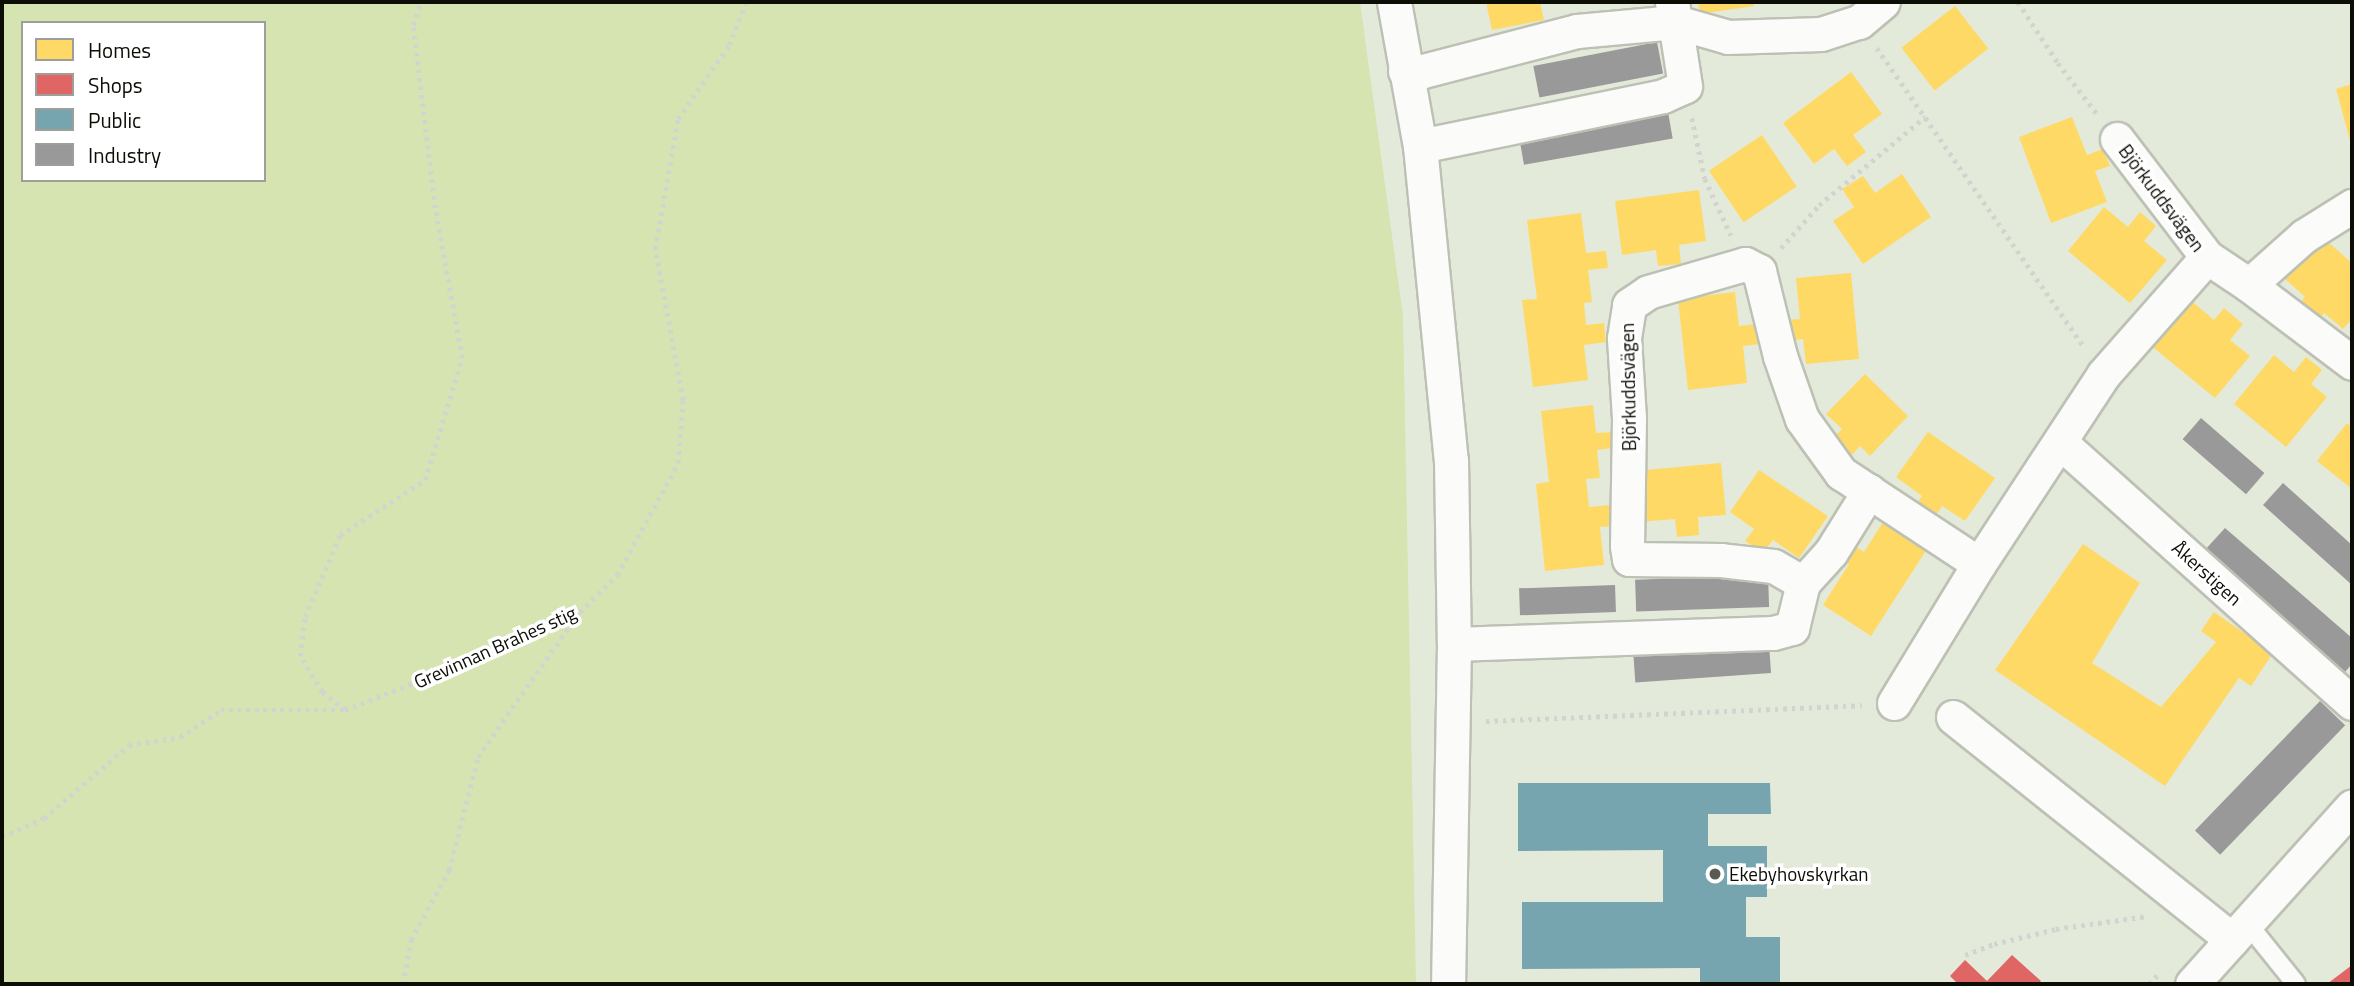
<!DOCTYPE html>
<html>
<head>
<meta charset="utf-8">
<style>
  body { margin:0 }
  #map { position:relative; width:2354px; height:986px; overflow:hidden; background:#e4ead9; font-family:"Titillium Web",sans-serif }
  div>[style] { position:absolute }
  .green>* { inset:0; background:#d5e4b1 }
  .homes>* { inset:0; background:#ffd966; transform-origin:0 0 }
  .shops>* { inset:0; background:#e06666 }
  .public>* { inset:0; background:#76a5af }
  .industry>* { inset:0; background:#999; transform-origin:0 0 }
  .path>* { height:4.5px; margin-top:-2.25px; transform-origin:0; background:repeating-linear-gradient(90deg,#d3d4d0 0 3.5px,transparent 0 8.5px) }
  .roads { filter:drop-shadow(2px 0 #bdc1b5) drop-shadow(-2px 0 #bdc1b5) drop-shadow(0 2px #bdc1b5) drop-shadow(0 -2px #bdc1b5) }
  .lane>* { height:18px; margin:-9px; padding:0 9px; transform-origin:9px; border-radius:9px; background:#fbfcf9 }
  .street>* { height:33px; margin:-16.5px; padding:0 16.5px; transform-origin:16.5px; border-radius:16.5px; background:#fbfcf9 }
  .dots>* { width:19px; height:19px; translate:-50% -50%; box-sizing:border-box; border:4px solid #fff; border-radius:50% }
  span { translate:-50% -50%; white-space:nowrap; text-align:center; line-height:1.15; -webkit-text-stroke:7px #fff; paint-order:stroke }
  .street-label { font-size:19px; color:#0c0e06 }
  .poi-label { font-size:19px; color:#0c0e06 }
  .left { translate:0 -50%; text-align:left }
  .frame { position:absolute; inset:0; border:4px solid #0c0e06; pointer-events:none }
  .legend { position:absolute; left:21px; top:21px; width:245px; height:161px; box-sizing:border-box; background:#fff; border:2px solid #9e9f9b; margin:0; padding:9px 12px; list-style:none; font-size:21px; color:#0c0e06 }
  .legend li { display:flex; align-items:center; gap:14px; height:35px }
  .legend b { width:35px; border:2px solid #9e9f9b }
</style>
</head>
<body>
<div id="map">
  <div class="green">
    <i style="clip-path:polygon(evenodd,2px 2px,1360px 2px,1403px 316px,1416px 984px,2px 984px,2px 2px,23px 23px,264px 23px,264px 180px,23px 180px,23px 23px)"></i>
  </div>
  <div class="homes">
    <i style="clip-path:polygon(1486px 2px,1540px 2px,1544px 20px,1492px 30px)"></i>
    <i style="clip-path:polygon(1698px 2px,1753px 2px,1754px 6px,1700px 14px)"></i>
    <i style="left:1955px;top:6px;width:54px;height:68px;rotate:52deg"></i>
    <i style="clip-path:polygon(1851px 72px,1882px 114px,1853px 135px,1866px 152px,1847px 166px,1834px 149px,1814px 164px,1783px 123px)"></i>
    <i style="clip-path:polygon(2352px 84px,2352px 144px,2351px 144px,2336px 89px)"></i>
    <i style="clip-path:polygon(2072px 117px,2087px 155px,2103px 149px,2110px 166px,2095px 171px,2107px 202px,2051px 223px,2019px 137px)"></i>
    <i style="left:1762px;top:135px;width:62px;height:64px;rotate:56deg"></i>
    <i style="clip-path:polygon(1902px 174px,1931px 217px,1863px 264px,1833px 221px,1854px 207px,1842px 189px,1863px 176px,1875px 193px)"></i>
    <i style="clip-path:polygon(1699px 190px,1706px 241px,1679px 245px,1681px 264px,1658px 266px,1656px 250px,1622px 255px,1615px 201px)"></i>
    <i style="clip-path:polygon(2104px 207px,2128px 227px,2140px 212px,2156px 226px,2144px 241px,2167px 260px,2130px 303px,2068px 251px)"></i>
    <i style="clip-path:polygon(1581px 213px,1586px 253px,1606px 251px,1608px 268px,1588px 270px,1592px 302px,1584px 303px,1586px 325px,1604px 323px,1606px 342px,1584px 345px,1588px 380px,1533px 387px,1522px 300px,1537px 299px,1527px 220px)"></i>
    <i style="clip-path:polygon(2320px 235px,2352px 263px,2352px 319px,2343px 329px,2324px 313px,2313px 326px,2294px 309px,2305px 297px,2283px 277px)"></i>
    <i style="clip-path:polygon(1851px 273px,1859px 359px,1806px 364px,1803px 339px,1786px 341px,1784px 320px,1800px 319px,1796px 278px)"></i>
    <i style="clip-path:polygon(1735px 292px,1739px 326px,1758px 324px,1760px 344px,1743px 346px,1747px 383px,1688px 390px,1678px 299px)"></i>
    <i style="clip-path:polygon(2188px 298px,2214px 320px,2224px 308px,2243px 324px,2230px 340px,2250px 356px,2215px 398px,2149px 344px)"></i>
    <i style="clip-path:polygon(2274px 355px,2294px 372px,2306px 357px,2322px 370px,2311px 384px,2327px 397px,2286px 447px,2234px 404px)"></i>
    <i style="clip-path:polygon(1865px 374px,1908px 416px,1870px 456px,1860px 446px,1851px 456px,1833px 438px,1842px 429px,1826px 414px)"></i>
    <i style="clip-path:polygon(1593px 405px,1596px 433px,1613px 432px,1614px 448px,1597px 450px,1600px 478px,1586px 479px,1589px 507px,1611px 505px,1614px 526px,1600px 527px,1604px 565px,1545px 571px,1536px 484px,1549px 482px,1541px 411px)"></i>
    <i style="clip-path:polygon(2347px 423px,2352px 427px,2352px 489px,2317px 461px)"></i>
    <i style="clip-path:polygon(1928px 432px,1995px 478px,1965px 521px,1942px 506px,1933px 520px,1914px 507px,1922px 496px,1896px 477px)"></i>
    <i style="clip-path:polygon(1721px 463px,1726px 515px,1698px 517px,1699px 535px,1677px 537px,1675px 519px,1639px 522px,1635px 471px)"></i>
    <i style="clip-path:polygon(1759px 470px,1828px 516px,1799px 558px,1773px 540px,1763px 553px,1745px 541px,1754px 529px,1730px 512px)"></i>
    <i style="clip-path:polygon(1885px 519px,1929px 546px,1871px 636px,1823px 605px,1849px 564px,1840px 558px,1850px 543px,1864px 552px)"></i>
    <i style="clip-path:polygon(2083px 544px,2140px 583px,2092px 663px,2161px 707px,2216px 642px,2201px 631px,2214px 612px,2273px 653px,2251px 686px,2239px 678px,2165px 786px,1995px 670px)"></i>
  </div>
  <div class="shops">
    <i style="clip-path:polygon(2012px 955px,2041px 981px,2038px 984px,1958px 984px,1950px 976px,1965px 960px,1987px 981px)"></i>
    <i style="clip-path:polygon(2352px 965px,2352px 984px,2327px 984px)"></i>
  </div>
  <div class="public">
    <i style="clip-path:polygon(1518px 783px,1770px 783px,1771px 814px,1708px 814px,1708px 846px,1767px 846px,1767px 897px,1746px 897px,1746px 937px,1780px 937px,1780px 984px,1700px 984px,1700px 968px,1522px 969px,1522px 902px,1663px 902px,1663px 850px,1518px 851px)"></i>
  </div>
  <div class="industry">
    <i style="left:1657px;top:42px;width:32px;height:126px;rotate:79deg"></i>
    <i style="left:1668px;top:112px;width:27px;height:151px;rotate:80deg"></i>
    <i style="left:2201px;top:418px;width:84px;height:28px;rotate:41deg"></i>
    <i style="clip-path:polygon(2283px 483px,2352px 545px,2352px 585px,2263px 505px)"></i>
    <i style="clip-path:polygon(2225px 528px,2352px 638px,2352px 664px,2345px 672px,2204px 551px)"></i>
    <i style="left:1768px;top:575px;width:32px;height:133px;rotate:88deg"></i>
    <i style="left:1615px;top:585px;width:27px;height:96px;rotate:88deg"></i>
    <i style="left:1769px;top:644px;width:29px;height:136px;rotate:86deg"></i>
    <i style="left:2320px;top:701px;width:35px;height:180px;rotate:44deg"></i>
  </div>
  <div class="path">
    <i style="left:2018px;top:2px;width:73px;rotate:56.7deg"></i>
    <i style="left:2058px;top:63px;width:66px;rotate:52.4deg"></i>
    <i style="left:1877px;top:48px;width:362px;rotate:55.3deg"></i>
    <i style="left:1692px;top:118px;width:62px;rotate:78deg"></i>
    <i style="left:1705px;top:179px;width:62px;rotate:65.1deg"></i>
    <i style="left:1781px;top:248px;width:57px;rotate:-48.5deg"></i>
    <i style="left:1819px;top:205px;width:138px;rotate:-39.7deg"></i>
    <i style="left:345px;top:710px;width:29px;rotate:-142deg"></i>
    <i style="left:322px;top:692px;width:42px;rotate:-121.4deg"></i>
    <i style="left:300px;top:656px;width:39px;rotate:-83deg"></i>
    <i style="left:305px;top:617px;width:89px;rotate:-66.9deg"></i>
    <i style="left:340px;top:535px;width:101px;rotate:-32.9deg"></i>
    <i style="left:425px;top:480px;width:127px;rotate:-73.1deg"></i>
    <i style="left:462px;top:358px;width:152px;rotate:-100.2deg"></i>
    <i style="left:435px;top:208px;width:184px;rotate:-96.9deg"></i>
    <i style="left:413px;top:25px;width:24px;rotate:-71deg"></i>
    <i style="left:1486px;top:721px;width:376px;rotate:-2.4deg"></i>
    <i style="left:2px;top:837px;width:46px;rotate:-24.3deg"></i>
    <i style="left:44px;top:818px;width:112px;rotate:-40.7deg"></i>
    <i style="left:129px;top:745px;width:52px;rotate:-8.9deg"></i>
    <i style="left:180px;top:737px;width:49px;rotate:-33.4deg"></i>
    <i style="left:221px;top:710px;width:124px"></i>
    <i style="left:345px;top:710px;width:149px;rotate:-21.6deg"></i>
    <i style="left:484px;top:655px;width:105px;rotate:-24.1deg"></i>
    <i style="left:580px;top:612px;width:52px;rotate:-45deg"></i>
    <i style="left:617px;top:575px;width:128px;rotate:-61.4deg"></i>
    <i style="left:678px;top:463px;width:63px;rotate:-85.5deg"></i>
    <i style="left:683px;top:400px;width:154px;rotate:-100.5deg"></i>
    <i style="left:655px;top:249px;width:132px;rotate:-80deg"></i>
    <i style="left:678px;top:119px;width:90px;rotate:-55.4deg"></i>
    <i style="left:729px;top:45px;width:46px;rotate:-68.4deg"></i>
    <i style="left:1965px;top:955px;width:31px;rotate:-21deg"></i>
    <i style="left:1994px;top:944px;width:64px;rotate:-13.6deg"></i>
    <i style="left:2056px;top:929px;width:92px;rotate:-8.1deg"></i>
    <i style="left:403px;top:984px;width:45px;rotate:-79.7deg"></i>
    <i style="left:411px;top:940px;width:80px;rotate:-61.5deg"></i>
    <i style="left:449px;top:870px;width:117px;rotate:-75.6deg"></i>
    <i style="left:478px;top:757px;width:177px;rotate:-55.1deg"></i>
    <i style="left:2149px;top:984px;width:16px;rotate:-47deg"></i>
  </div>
  <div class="roads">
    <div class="lane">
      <i style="left:2247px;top:923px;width:78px;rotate:51.2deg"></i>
    </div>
    <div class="street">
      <i style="left:1394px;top:2px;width:146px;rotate:79.8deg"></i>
      <i style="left:1420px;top:146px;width:316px;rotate:84.4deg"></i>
      <i style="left:1451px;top:460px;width:184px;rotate:89.1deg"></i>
      <i style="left:1454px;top:644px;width:340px;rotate:91deg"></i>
      <i style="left:1405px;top:71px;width:18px"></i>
      <i style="left:1423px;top:71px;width:159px;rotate:-14.6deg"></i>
      <i style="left:1577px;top:31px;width:99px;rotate:-5.2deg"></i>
      <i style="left:1676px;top:22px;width:54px;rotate:16.1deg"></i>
      <i style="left:1728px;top:37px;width:93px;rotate:-1.8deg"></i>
      <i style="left:1821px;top:34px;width:40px;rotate:-18deg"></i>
      <i style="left:1859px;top:22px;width:31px;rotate:-40deg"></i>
      <i style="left:2117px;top:139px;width:148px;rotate:52.7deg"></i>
      <i style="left:1420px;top:146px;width:248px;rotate:-11.6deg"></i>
      <i style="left:1663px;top:96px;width:24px;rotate:-24deg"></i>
      <i style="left:1685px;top:86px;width:85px;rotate:-98.8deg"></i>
      <i style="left:2249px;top:285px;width:74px;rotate:-41.7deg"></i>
      <i style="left:2304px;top:236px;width:57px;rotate:-32deg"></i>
      <i style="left:2061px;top:443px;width:390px;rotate:41.8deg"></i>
      <i style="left:1803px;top:583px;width:42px;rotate:-47.9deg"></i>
      <i style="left:1831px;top:552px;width:72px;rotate:-58.1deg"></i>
      <i style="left:1454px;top:644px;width:319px;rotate:-2deg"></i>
      <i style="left:1773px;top:633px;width:20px;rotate:-15deg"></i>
      <i style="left:1792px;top:628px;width:46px;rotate:-76.3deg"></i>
      <i style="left:1803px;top:583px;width:34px;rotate:-150deg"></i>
      <i style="left:1773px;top:566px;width:52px;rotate:-173.4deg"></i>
      <i style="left:1721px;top:560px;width:92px;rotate:-179.4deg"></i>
      <i style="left:1629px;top:559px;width:13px;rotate:-99deg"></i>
      <i style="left:1627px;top:546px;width:128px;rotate:-89.1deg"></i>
      <i style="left:1629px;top:418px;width:80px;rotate:-93.6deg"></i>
      <i style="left:1624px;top:338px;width:33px;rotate:-81deg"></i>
      <i style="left:1629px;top:305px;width:23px;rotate:-34deg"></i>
      <i style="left:1648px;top:292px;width:101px;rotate:-16.1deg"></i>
      <i style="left:1745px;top:264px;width:16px;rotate:27deg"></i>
      <i style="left:1759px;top:271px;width:88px;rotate:76.1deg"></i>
      <i style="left:1780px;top:356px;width:67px;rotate:70.8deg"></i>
      <i style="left:1802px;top:419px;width:67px;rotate:54.2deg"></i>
      <i style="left:1841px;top:473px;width:165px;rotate:33.4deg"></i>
      <i style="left:1894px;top:703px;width:163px;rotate:-58.6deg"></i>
      <i style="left:1979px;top:564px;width:226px;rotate:-56.7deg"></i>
      <i style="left:2103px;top:375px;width:157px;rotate:-48.6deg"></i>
      <i style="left:2207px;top:257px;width:50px;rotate:33.7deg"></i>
      <i style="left:2249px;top:285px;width:129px;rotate:37.1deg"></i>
      <i style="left:1953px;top:717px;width:357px;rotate:38.6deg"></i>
      <i style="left:2192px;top:984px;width:239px;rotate:-48deg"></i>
    </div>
  </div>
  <div class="dots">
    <i style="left:1715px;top:874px;background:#585b50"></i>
  </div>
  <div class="street-label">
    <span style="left:2162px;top:198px;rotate:53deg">Björkuddsvägen</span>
    <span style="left:1628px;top:387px;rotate:-91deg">Björkuddsvägen</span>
    <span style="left:2207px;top:573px;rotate:42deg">Åkerstigen</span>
    <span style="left:495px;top:647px;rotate:-24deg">Grevinnan Brahes stig</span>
  </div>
  <div class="poi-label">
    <span class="left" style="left:1729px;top:874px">Ekebyhovskyrkan</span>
  </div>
  <div class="frame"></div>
  <ul class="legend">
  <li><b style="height:19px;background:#ffd966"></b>Homes</li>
  <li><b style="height:19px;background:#e06666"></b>Shops</li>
  <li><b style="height:19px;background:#76a5af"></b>Public</li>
  <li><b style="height:19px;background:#999"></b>Industry</li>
  </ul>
</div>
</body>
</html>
